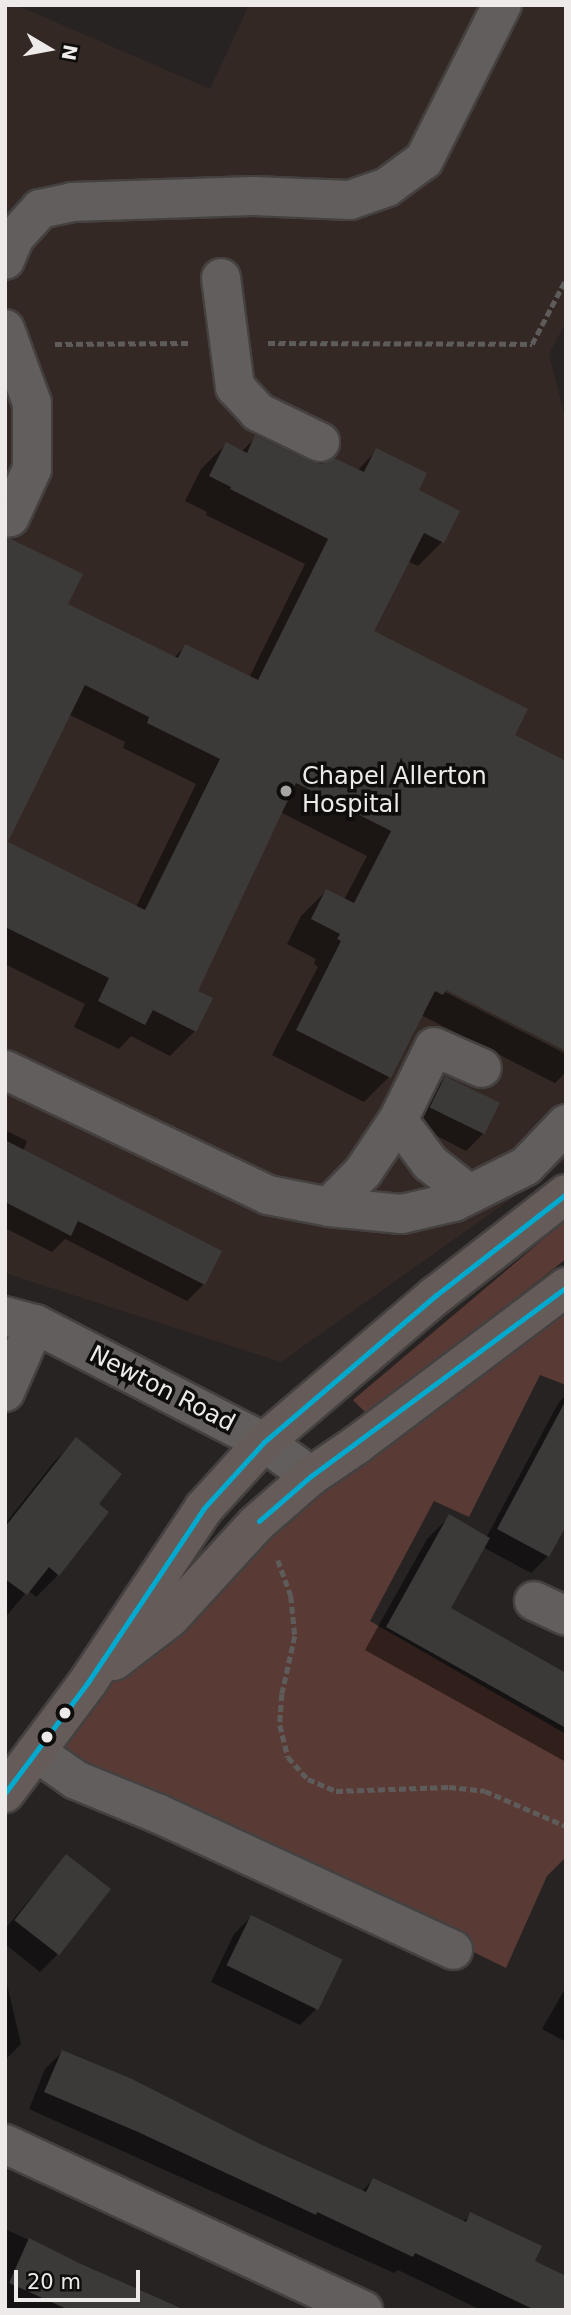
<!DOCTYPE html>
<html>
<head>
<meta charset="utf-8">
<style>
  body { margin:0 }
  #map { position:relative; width:571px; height:2315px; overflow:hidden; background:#272322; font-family:"DejaVu Sans",sans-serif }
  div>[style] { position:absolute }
  .built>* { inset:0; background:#342825 }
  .green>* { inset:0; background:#5a3a34 }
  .shadow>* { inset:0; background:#0007 }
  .building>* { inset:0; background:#3c3939; transform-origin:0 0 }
  .path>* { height:4.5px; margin-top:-2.25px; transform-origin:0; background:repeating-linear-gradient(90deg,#5e5b5b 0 7px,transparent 0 10.5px) }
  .roads { filter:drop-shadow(2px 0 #444140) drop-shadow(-2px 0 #444140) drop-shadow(0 2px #444140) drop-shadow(0 -2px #444140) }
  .minor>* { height:38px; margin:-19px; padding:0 19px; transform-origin:19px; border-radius:19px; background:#615e5d }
  .major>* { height:38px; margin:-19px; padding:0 19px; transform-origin:19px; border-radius:19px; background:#655c5a }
  .bus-1>* { height:5px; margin:-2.5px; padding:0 2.5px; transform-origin:2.5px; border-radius:2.5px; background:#00a9ce }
  .dots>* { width:19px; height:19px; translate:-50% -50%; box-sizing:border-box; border:4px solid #0f0c0c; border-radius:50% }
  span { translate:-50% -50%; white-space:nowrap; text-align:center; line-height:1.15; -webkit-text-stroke:7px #0f0c0c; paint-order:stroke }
  .poi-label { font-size:24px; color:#eeeae9 }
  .left { translate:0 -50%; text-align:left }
  .street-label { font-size:24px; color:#eeeae9 }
  .frame { position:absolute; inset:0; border:7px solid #eeeae9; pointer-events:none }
  .north { position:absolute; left:14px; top:14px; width:70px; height:70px; -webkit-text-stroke:5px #0f0c0c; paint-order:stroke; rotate:100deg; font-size:19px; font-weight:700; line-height:28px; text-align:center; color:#eeeae9 }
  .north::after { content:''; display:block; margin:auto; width:24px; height:32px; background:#eeeae9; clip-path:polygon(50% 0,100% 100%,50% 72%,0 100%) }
  .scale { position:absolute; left:14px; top:2270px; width:126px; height:32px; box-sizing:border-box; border:4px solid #eeeae9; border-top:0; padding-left:9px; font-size:21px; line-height:24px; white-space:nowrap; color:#eeeae9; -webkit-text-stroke:5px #0f0c0c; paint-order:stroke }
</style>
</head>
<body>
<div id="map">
  <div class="built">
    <i style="clip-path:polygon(5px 5px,16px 5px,210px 89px,249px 5px,566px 5px,566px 322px,549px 354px,566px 421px,566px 1160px,281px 1362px,5px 1273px)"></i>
  </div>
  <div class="green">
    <i style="clip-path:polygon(566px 1220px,566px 1259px,367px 1414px,353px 1400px)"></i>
    <i style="clip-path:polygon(566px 1287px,566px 1385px,540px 1375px,469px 1517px,434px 1501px,370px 1621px,566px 1734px,566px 1857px,547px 1876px,506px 1968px,252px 1843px,92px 1771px,48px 1737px,88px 1682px)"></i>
  </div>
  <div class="shadow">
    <i style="clip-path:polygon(evenodd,256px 437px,311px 464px,357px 471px,377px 450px,417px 491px,443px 541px,418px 566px,407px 561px,371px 632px,513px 736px,437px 988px,566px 1054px,566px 1072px,555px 1083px,421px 1015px,389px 1077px,364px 1102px,272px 1055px,318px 967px,314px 964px,316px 959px,287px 944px,301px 916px,326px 891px,344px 900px,367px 856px,280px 812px,196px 992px,195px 1031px,170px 1056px,131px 1036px,119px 1049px,74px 1027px,85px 1004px,5px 964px,5px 541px,66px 605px,174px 658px,185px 646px,249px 678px,305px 564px,206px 515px,207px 512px,185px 501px,201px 469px,226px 444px,241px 452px,256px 437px,68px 714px,125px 742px,123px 748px,196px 784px,136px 907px,5px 843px,68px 714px)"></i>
    <i style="clip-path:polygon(445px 1078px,483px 1134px,466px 1151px,414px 1124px,428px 1095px)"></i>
    <i style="clip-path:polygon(5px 1130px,27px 1141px,23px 1151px,204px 1284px,187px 1301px,65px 1239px,52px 1252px,5px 1228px)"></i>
    <i style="clip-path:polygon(566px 1395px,566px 1522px,548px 1556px,531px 1573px,483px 1547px,448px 1609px,566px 1675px,566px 1762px,365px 1650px,427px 1539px,449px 1517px,486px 1538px,559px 1402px)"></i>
    <i style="clip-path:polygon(76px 1440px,96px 1504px,58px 1575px,36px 1597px,28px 1590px,5px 1618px,5px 1524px,54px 1462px)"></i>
    <i style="clip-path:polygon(66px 1856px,57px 1955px,40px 1972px,5px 1944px,5px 1929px)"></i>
    <i style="clip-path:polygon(251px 1917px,317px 2008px,300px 2025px,211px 1982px,234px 1934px)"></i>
    <i style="clip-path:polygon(5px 1976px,21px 2044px,5px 2060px)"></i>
    <i style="clip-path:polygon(566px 1987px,566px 2042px,542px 2029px)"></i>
    <i style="clip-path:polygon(62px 2052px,361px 2192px,373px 2180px,463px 2222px,471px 2214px,533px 2262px,566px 2310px,481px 2310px,398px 2270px,394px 2273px,29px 2109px,45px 2069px)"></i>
    <i style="clip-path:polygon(5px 2229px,182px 2310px,14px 2310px,5px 2306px)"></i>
  </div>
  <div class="building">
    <i style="clip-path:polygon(evenodd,255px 435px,311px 462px,322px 464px,334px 458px,364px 472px,376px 448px,427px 473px,419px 490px,460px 511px,444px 543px,424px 533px,374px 631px,528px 709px,515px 735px,566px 761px,566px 1051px,446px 990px,443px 995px,435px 991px,391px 1078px,296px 1030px,341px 941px,337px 939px,340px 934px,311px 919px,326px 889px,354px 903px,391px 831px,296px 783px,198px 991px,213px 998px,196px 1032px,153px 1010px,145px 1025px,98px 1001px,109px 978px,5px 927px,5px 539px,11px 539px,83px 574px,68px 604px,178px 658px,185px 644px,258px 680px,328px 539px,230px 489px,231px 487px,209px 476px,226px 442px,247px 453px,255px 435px,85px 685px,149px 717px,147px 723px,220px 759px,145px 910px,8px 842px,85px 685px)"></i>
    <i style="left:445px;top:1076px;width:61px;height:35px;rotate:26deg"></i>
    <i style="clip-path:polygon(5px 1140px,222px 1251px,205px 1285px,78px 1221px,71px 1236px,5px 1202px)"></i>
    <i style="clip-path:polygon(566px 1400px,566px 1526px,549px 1557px,497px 1529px)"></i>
    <i style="clip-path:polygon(76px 1437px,122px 1474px,99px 1504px,109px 1512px,59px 1576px,49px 1567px,27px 1595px,5px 1579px,5px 1527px)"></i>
    <i style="clip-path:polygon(449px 1514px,490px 1538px,451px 1608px,566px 1673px,566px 1728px,386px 1627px)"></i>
    <i style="left:66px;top:1854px;width:57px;height:84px;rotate:38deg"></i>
    <i style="left:251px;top:1915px;width:102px;height:56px;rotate:26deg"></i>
    <i style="clip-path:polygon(62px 2050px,132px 2079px,262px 2145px,366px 2192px,373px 2178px,466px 2222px,470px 2212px,542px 2246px,535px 2261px,566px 2276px,566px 2310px,535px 2310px,415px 2253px,413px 2257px,317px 2212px,316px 2215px,138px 2132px,44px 2092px)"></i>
    <i style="clip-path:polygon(29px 2238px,79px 2263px,185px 2310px,69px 2310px,9px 2283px)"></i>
  </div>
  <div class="path">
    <i style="left:268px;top:343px;width:264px;rotate:0.2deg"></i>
    <i style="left:532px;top:344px;width:73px;rotate:-62.4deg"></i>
    <i style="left:55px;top:344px;width:135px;rotate:-0.4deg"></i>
    <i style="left:278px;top:1560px;width:38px;rotate:70deg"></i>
    <i style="left:291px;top:1596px;width:40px;rotate:84.3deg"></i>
    <i style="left:295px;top:1636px;width:59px;rotate:102.6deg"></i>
    <i style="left:282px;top:1694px;width:31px;rotate:94deg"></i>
    <i style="left:280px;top:1725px;width:33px;rotate:76deg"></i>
    <i style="left:288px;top:1757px;width:30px;rotate:48deg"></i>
    <i style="left:308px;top:1779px;width:30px;rotate:23deg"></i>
    <i style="left:336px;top:1791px;width:113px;rotate:-2deg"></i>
    <i style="left:449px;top:1787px;width:36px;rotate:6deg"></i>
    <i style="left:485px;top:1791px;width:88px;rotate:23.4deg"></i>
  </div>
  <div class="roads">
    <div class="minor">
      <i style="left:5px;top:260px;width:25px;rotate:-67deg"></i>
      <i style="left:15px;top:237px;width:38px;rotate:-48deg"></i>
      <i style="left:40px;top:209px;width:33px;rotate:-12deg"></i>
      <i style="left:72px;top:202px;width:181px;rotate:-1.9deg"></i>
      <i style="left:253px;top:196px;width:97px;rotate:2.4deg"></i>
      <i style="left:350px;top:200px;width:39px;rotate:-19deg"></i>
      <i style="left:387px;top:187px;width:46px;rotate:-36.1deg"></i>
      <i style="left:424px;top:160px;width:174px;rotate:-63.3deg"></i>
      <i style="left:221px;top:278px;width:110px;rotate:82.7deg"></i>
      <i style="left:235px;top:387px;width:34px;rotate:47deg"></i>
      <i style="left:258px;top:412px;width:69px;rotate:25.8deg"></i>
      <i style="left:5px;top:329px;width:79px;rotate:70deg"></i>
      <i style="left:32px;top:403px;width:66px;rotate:90deg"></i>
      <i style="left:32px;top:469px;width:53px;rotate:114.6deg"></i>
      <i style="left:10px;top:517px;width:5px;rotate:169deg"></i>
      <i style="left:5px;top:1070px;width:291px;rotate:25.4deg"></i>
      <i style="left:268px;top:1195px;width:62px;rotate:11.1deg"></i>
      <i style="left:329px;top:1207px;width:73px;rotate:5.5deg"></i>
      <i style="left:402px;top:1214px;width:53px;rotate:-13deg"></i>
      <i style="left:454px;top:1202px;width:80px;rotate:-26.6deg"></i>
      <i style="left:526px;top:1166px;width:58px;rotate:-46.4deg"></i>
      <i style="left:398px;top:1120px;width:54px;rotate:53.3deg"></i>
      <i style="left:430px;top:1163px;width:50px;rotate:38.5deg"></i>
      <i style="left:329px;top:1207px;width:49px;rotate:-45.8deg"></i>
      <i style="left:363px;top:1172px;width:63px;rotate:-56.1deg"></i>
      <i style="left:398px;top:1120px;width:81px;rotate:-63.7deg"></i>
      <i style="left:434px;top:1047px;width:52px;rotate:23.6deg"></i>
      <i style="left:5px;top:1316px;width:31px;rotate:15deg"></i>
      <i style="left:35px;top:1324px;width:258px;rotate:27.3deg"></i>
      <i style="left:264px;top:1442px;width:58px;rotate:35.9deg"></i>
      <i style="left:5px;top:1392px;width:74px;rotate:-66.2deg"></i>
      <i style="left:534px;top:1601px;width:35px;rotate:25deg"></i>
      <i style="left:36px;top:1752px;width:49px;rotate:35deg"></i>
      <i style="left:76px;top:1780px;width:90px;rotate:22.3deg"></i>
      <i style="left:159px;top:1814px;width:324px;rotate:24.8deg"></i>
      <i style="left:5px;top:2144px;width:395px;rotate:24.9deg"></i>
    </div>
    <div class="major">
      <i style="left:114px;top:1661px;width:71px;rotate:-37.5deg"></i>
      <i style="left:170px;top:1618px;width:127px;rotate:-47.5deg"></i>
      <i style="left:256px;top:1524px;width:73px;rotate:-41.1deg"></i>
      <i style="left:311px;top:1476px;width:57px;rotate:-34.2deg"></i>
      <i style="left:358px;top:1444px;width:261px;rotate:-37deg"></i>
      <i style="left:5px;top:1793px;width:139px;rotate:-53.2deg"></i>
      <i style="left:88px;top:1682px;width:209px;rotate:-56.3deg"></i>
      <i style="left:204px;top:1508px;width:89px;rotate:-47.7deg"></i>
      <i style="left:264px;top:1442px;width:225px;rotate:-40.5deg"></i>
      <i style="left:435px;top:1296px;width:166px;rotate:-37.9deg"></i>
    </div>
  </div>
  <div class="bus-1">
    <i style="left:259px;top:1521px;width:69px;rotate:-40.9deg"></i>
    <i style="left:311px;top:1476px;width:317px;rotate:-36.5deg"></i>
    <i style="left:5px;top:1793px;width:139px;rotate:-53.2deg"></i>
    <i style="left:88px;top:1682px;width:209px;rotate:-56.3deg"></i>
    <i style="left:204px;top:1508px;width:89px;rotate:-47.7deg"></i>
    <i style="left:264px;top:1442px;width:225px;rotate:-40.5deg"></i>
    <i style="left:435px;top:1296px;width:166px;rotate:-37.9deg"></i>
  </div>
  <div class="dots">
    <i style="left:286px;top:791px;background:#a8a4a3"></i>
    <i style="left:65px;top:1713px;background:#eeeae9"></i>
    <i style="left:47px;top:1737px;background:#eeeae9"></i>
  </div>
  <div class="poi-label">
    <span class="left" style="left:302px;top:791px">Chapel Allerton<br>Hospital</span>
  </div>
  <div class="street-label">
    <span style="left:162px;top:1389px;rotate:27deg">Newton Road</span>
  </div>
  <div class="frame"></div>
  <div class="north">N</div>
  <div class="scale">20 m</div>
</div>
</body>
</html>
